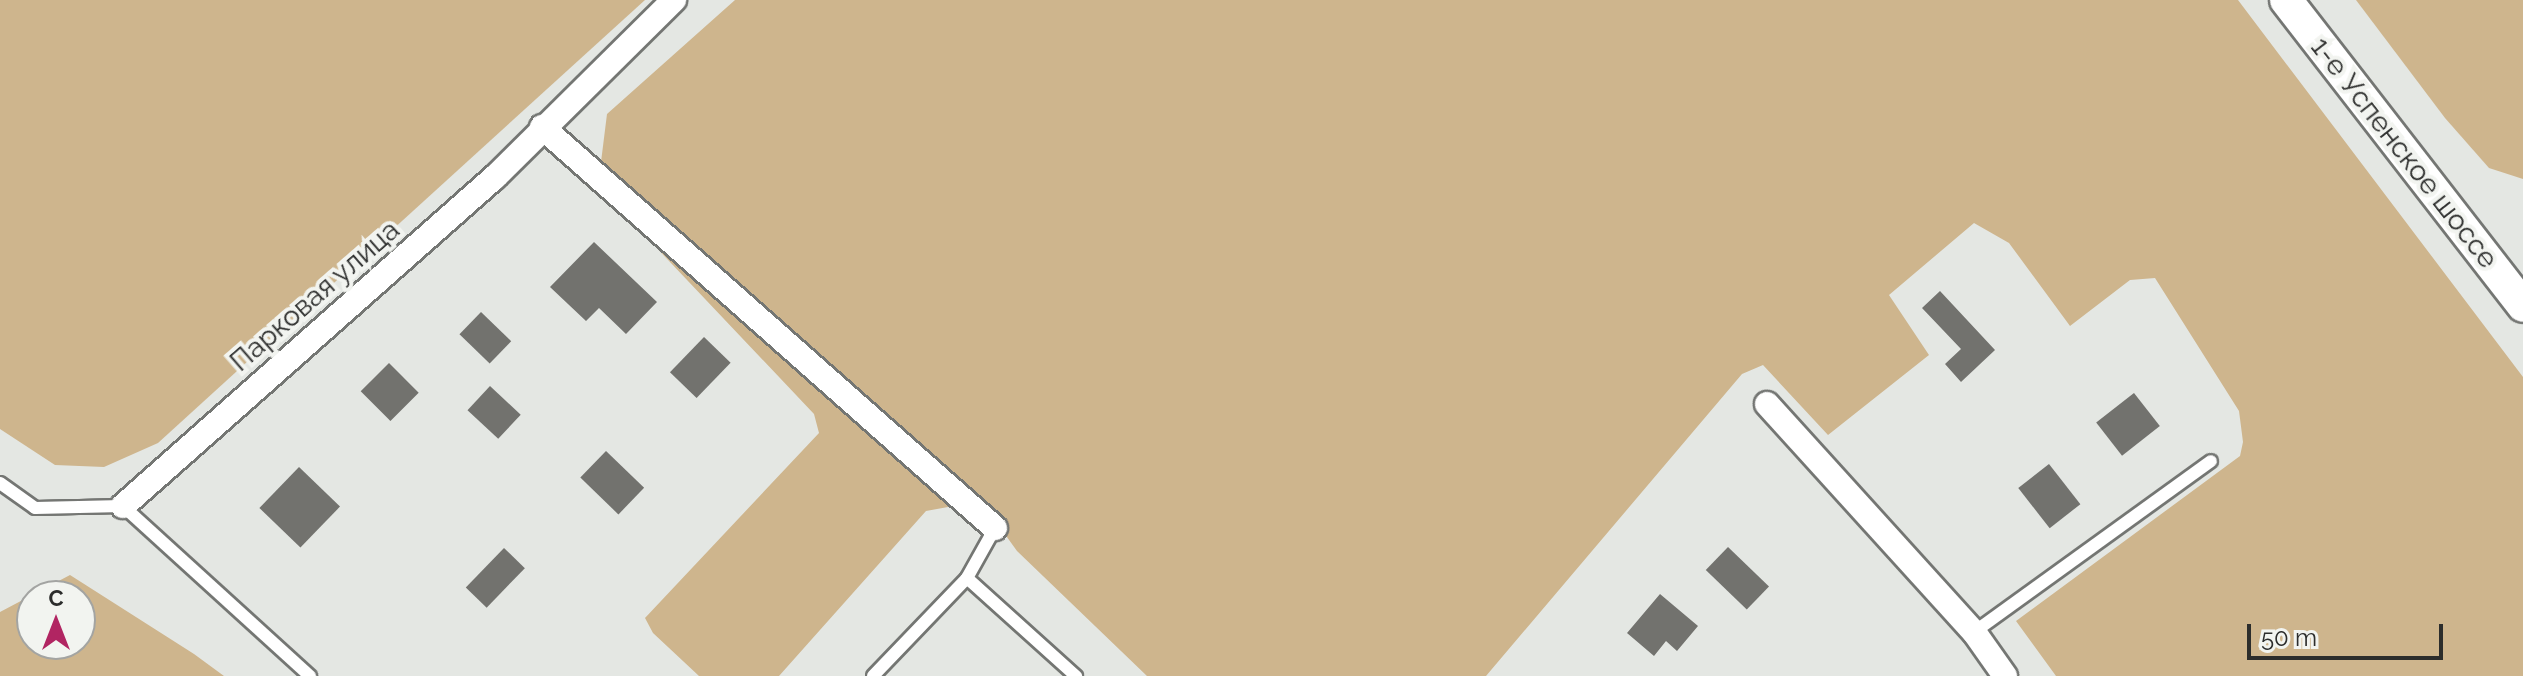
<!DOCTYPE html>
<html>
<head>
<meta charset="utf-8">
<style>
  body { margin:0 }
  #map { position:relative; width:2523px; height:676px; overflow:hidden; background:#e4e7e3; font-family:Raleway,sans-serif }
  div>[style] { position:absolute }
  .green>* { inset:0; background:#ceb58d }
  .building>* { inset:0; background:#72726e; transform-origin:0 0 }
  .roads { filter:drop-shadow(2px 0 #747673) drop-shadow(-2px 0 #747673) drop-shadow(0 2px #747673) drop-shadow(0 -2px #747673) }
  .service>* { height:12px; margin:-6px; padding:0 6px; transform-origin:6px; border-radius:6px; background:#fff }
  .minor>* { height:24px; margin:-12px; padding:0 12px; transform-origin:12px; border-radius:12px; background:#fff }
  .secondary>* { height:32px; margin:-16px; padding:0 16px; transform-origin:16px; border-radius:16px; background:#fff }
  span { translate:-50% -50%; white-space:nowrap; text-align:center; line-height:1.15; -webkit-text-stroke:8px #f2f4f0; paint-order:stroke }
  .street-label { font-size:28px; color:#2c2d2c }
  .north { position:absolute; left:16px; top:580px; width:80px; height:80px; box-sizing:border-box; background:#f2f4f0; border:2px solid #a3a4a2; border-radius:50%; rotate:0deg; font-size:22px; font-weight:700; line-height:32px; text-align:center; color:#2c2d2c }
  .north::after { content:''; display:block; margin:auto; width:28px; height:36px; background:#b12562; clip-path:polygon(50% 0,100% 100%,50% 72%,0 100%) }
  .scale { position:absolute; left:2247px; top:624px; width:196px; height:36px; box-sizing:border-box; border:4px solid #2c2d2c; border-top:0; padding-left:10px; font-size:24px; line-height:28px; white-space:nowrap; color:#2c2d2c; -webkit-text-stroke:6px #f2f4f0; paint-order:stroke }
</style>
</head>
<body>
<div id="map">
  <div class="green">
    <i style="clip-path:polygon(0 0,645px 0,158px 443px,104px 467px,55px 465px,0 429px)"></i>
    <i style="clip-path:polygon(735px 0,2238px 0,2523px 377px,2523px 676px,2056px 676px,2016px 621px,2240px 456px,2243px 442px,2239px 411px,2155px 278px,2130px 280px,2070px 326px,2009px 243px,1974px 223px,1889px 295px,1929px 355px,1828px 435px,1763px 365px,1742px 374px,1486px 676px,1147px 676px,1017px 551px,981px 501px,926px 511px,779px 676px,699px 676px,653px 633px,645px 618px,819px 433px,814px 414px,598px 186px,607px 114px)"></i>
    <i style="clip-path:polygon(2356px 0,2523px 0,2523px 179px,2489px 168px,2445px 118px)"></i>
    <i style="clip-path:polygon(evenodd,70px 575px,194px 654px,224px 676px,0 676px,0 612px,70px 575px,32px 596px,80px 596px,80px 644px,32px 644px,32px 596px)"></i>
  </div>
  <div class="building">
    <i style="clip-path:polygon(594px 242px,657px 302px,626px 334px,599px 308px,586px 321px,550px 287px)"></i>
    <i style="clip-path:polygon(1940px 291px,1995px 350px,1961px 382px,1945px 364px,1961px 349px,1922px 308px)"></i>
    <i style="left:481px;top:312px;width:42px;height:31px;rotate:44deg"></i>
    <i style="left:704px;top:337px;width:37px;height:49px;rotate:44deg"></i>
    <i style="left:389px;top:363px;width:42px;height:40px;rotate:45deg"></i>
    <i style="left:490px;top:386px;width:42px;height:33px;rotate:43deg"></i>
    <i style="left:2134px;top:393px;width:42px;height:48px;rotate:52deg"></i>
    <i style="left:606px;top:451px;width:53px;height:37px;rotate:44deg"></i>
    <i style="left:2049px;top:464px;width:51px;height:39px;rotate:52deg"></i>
    <i style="left:299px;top:467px;width:57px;height:57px;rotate:44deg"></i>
    <i style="left:1728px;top:547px;width:57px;height:32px;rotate:44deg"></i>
    <i style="left:504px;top:548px;width:29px;height:55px;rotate:44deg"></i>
    <i style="clip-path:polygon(1660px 594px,1698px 626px,1677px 651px,1666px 641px,1654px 656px,1627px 633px)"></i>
  </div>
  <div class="roads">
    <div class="service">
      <i style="left:0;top:483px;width:43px;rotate:35.5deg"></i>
      <i style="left:35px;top:508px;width:88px;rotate:-1.3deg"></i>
      <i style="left:123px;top:506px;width:253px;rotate:42.3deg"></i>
      <i style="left:967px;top:578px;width:147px;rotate:42deg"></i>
      <i style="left:1974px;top:632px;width:292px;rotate:-35.8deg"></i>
      <i style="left:873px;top:676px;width:136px;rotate:-46.2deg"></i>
      <i style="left:967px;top:578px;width:57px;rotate:-60.8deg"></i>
    </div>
    <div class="minor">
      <i style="left:542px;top:127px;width:605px;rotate:41.52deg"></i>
      <i style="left:1767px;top:404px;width:308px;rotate:47.8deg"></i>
      <i style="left:1974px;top:632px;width:54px;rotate:54.8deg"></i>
      <i style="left:123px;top:506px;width:497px;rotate:-41.5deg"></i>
      <i style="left:495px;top:177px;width:252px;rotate:-44.7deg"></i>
    </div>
    <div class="secondary">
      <i style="left:2286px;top:0;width:387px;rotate:52.2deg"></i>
    </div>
  </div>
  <div class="street-label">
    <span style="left:2404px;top:153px;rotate:52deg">1-е Успенское шоссе</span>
    <span style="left:315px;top:296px;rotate:-41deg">Парковая улица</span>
  </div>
  <div class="north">С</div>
  <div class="scale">50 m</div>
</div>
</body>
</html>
